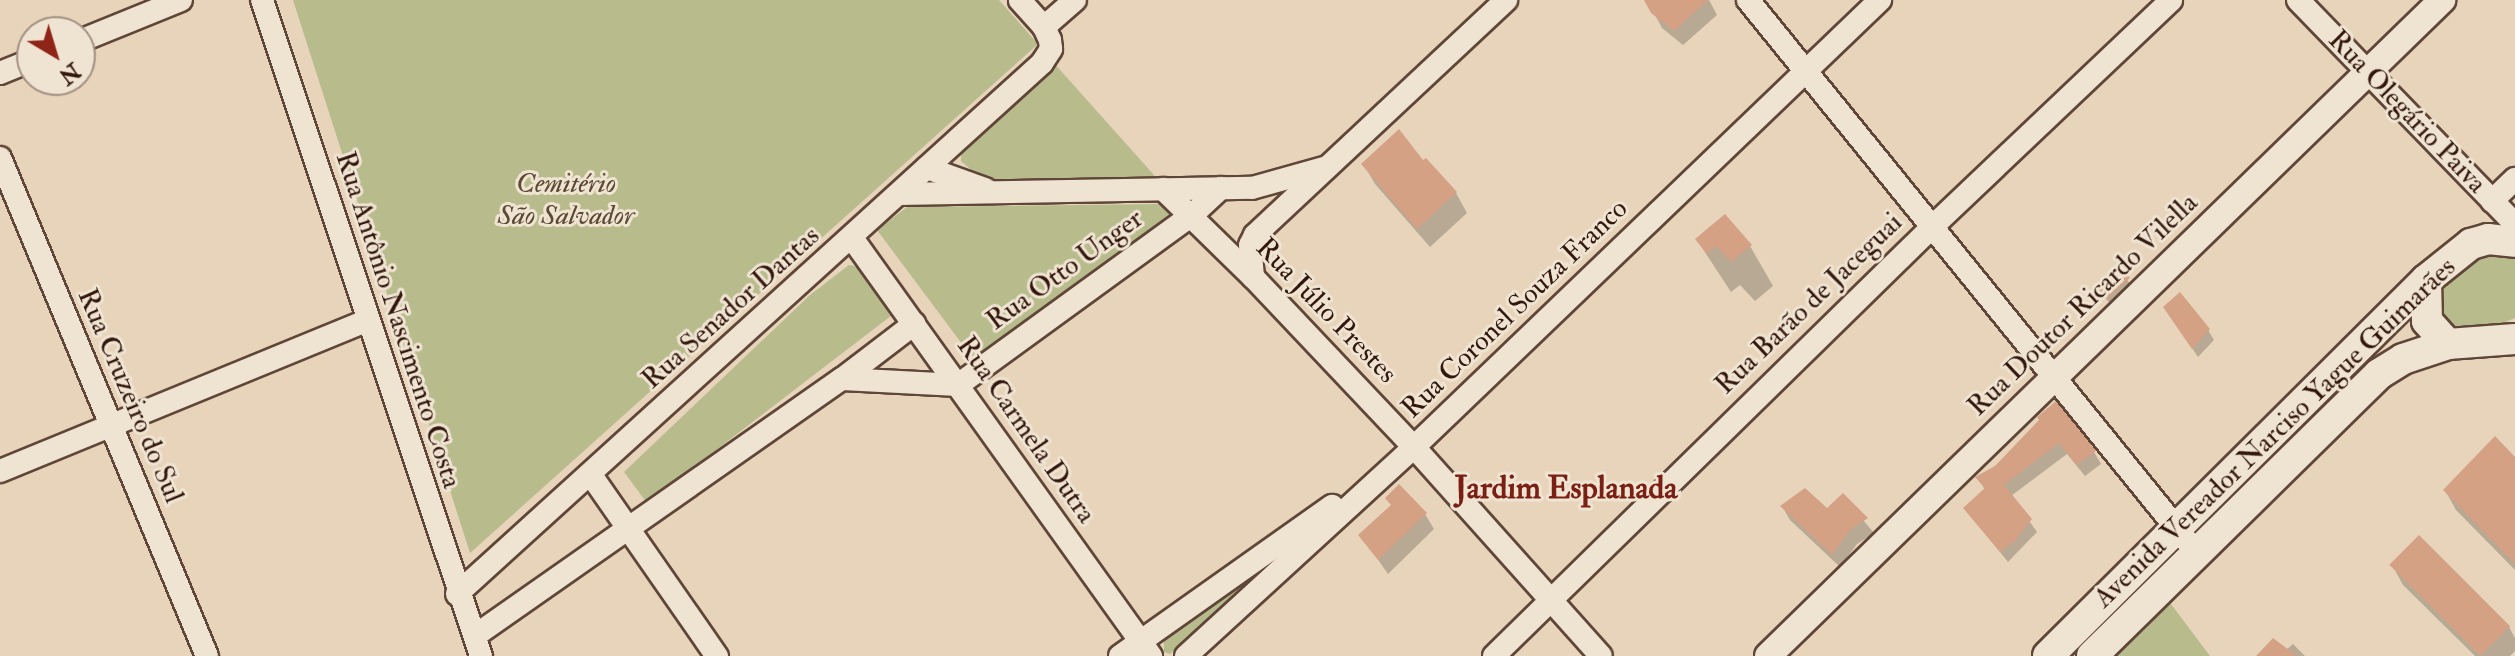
<!DOCTYPE html>
<html>
<head>
<meta charset="utf-8">
<style>
  body { margin:0 }
  #map { position:relative; width:2515px; height:656px; overflow:hidden; background:#e7d4ba; font-family:"IM FELL Double Pica",serif }
  div>[style] { position:absolute }
  .green>* { inset:0; background:#b8bc8d }
  .shadow>* { inset:0; background:#0003 }
  .building>* { inset:0; background:#d4a184; transform-origin:0 0 }
  .roads { filter:drop-shadow(2px 0 #5f4638) drop-shadow(-2px 0 #5f4638) drop-shadow(0 2px #5f4638) drop-shadow(0 -2px #5f4638) }
  .minor>* { height:22px; margin:-11px; padding:0 11px; transform-origin:11px; border-radius:11px; background:#efe3d2 }
  .tertiary>* { height:26px; margin:-13px; padding:0 13px; transform-origin:13px; border-radius:13px; background:#efe3d2 }
  .secondary>* { height:30px; margin:-15px; padding:0 15px; transform-origin:15px; border-radius:15px; background:#efe3d2 }
  span { translate:-50% -50%; white-space:nowrap; text-align:center; line-height:1.15; -webkit-text-stroke:6px #efe3d2; paint-order:stroke }
  .street-label { font-size:28px; color:#32170c }
  .park-label { font-size:28px; color:#5a4933; font-style:italic }
  .quarter-label { font-size:32px; color:#7a1f14; font-weight:700 }
  .north { position:absolute; left:16px; top:16px; width:80px; height:80px; box-sizing:border-box; background:#efe3d2; border:2px solid #a39183; border-radius:50%; rotate:142deg; font-size:22px; font-weight:700; line-height:32px; text-align:center; color:#32170c }
  .north::after { content:''; display:block; margin:auto; width:28px; height:36px; background:#8f2418; clip-path:polygon(50% 0,100% 100%,50% 72%,0 100%) }
</style>
</head>
<body>
<div id="map">
  <div class="green">
    <i style="clip-path:polygon(293px 0,999px 0,1038px 44px,470px 553px)"></i>
    <i style="clip-path:polygon(1053px 62px,1154px 175px,1153px 183px,1008px 188px,977px 175px,961px 161px,962px 146px)"></i>
    <i style="clip-path:polygon(1160px 204px,1171px 217px,974px 360px,877px 230px,907px 207px)"></i>
    <i style="clip-path:polygon(2475px 251px,2515px 256px,2515px 318px,2491px 328px,2441px 329px,2441px 278px)"></i>
    <i style="clip-path:polygon(849px 265px,865px 268px,896px 312px,647px 503px,624px 472px,810px 295px)"></i>
    <i style="clip-path:polygon(1259px 573px,1170px 654px,1164px 652px,1164px 640px)"></i>
    <i style="clip-path:polygon(2168px 600px,2210px 656px,2110px 656px)"></i>
  </div>
  <div class="shadow">
    <i style="clip-path:polygon(1647px 0,1709px 0,1717px 15px,1683px 45px,1662px 28px)"></i>
    <i style="clip-path:polygon(1423px 163px,1456px 193px,1467px 213px,1430px 247px,1375px 184px,1364px 165px)"></i>
    <i style="clip-path:polygon(1697px 240px,1750px 246px,1773px 286px,1755px 301px,1740px 285px,1731px 292px)"></i>
    <i style="clip-path:polygon(2119px 269px,2134px 289px,2113px 308px,2098px 287px)"></i>
    <i style="clip-path:polygon(2171px 317px,2208px 330px,2214px 340px,2198px 357px)"></i>
    <i style="clip-path:polygon(2041px 421px,2094px 452px,2101px 464px,2085px 476px,2067px 454px,2011px 496px,2037px 532px,2008px 562px,1965px 508px,1985px 490px,1978px 478px,1996px 467px)"></i>
    <i style="clip-path:polygon(2515px 460px,2515px 570px,2456px 510px,2445px 490px)"></i>
    <i style="clip-path:polygon(1843px 496px,1874px 533px,1857px 544px,1840px 567px,1790px 520px,1782px 506px,1827px 511px)"></i>
    <i style="clip-path:polygon(1425px 514px,1434px 529px,1388px 574px,1361px 535px)"></i>
    <i style="clip-path:polygon(2392px 565px,2509px 627px,2515px 638px,2515px 651px,2510px 656px,2475px 656px,2403px 585px)"></i>
    <i style="clip-path:polygon(2293px 644px,2305px 656px,2259px 656px,2286px 650px)"></i>
  </div>
  <div class="building">
    <i style="clip-path:polygon(1644px 0,1708px 0,1674px 31px,1651px 13px)"></i>
    <i style="clip-path:polygon(1399px 129px,1423px 160px,1426px 158px,1457px 192px,1417px 229px,1361px 164px)"></i>
    <i style="clip-path:polygon(1725px 214px,1752px 245px,1731px 262px,1716px 246px,1707px 254px,1695px 239px)"></i>
    <i style="left:2119px;top:266px;width:16px;height:32px;rotate:47deg"></i>
    <i style="clip-path:polygon(2180px 292px,2210px 329px,2192px 349px,2163px 307px)"></i>
    <i style="clip-path:polygon(2056px 401px,2096px 451px,2077px 465px,2059px 443px,2004px 485px,2032px 519px,2014px 542px,2000px 552px,1963px 508px,1985px 488px,1975px 477px,1995px 466px,2039px 420px,2037px 417px)"></i>
    <i style="clip-path:polygon(2495px 436px,2515px 457px,2515px 564px,2443px 490px)"></i>
    <i style="clip-path:polygon(1399px 484px,1427px 513px,1378px 560px,1358px 535px,1391px 505px,1385px 498px)"></i>
    <i style="clip-path:polygon(1805px 488px,1827px 508px,1843px 493px,1868px 518px,1850px 530px,1832px 555px,1780px 506px)"></i>
    <i style="left:2419px;top:535px;width:129px;height:42px;rotate:45deg"></i>
    <i style="clip-path:polygon(2273px 638px,2297px 656px,2256px 656px)"></i>
  </div>
  <div class="roads">
    <div class="minor">
      <i style="left:262px;top:0;width:692px;rotate:71.54deg"></i>
      <i style="left:1748px;top:0;width:711px;rotate:50.94deg"></i>
      <i style="left:2298px;top:0;width:312px;rotate:45.9deg"></i>
      <i style="left:1044px;top:27px;width:41px;rotate:-41.1deg"></i>
      <i style="left:80px;top:41px;width:109px;rotate:-22.1deg"></i>
      <i style="left:0;top:73px;width:35px;rotate:-22deg"></i>
      <i style="left:0;top:158px;width:539px;rotate:67.43deg"></i>
      <i style="left:927px;top:168px;width:62px;rotate:19.9deg"></i>
      <i style="left:1163px;top:189px;width:126px;rotate:44.4deg"></i>
      <i style="left:1253px;top:277px;width:234px;rotate:46.6deg"></i>
      <i style="left:1414px;top:447px;width:280px;rotate:48.2deg"></i>
      <i style="left:899px;top:194px;width:353px;rotate:-1deg"></i>
      <i style="left:1252px;top:188px;width:75px;rotate:-15.5deg"></i>
      <i style="left:2492px;top:201px;width:32px;rotate:-44deg"></i>
      <i style="left:852px;top:238px;width:514px;rotate:54.42deg"></i>
      <i style="left:1253px;top:277px;width:32px;rotate:-95deg"></i>
      <i style="left:1250px;top:245px;width:11px;rotate:-63deg"></i>
      <i style="left:1255px;top:235px;width:344px;rotate:-43.1deg"></i>
      <i style="left:842px;top:379px;width:116px;rotate:3deg"></i>
      <i style="left:958px;top:385px;width:288px;rotate:-36deg"></i>
      <i style="left:1191px;top:216px;width:41px;rotate:-43deg"></i>
      <i style="left:0;top:471px;width:398px;rotate:-22.3deg"></i>
      <i style="left:591px;top:475px;width:221px;rotate:55.2deg"></i>
      <i style="left:457px;top:594px;width:790px;rotate:-42.23deg"></i>
      <i style="left:1042px;top:63px;width:17px;rotate:-57deg"></i>
      <i style="left:1051px;top:49px;width:9px;rotate:-96deg"></i>
      <i style="left:1050px;top:40px;width:14px;rotate:-115deg"></i>
      <i style="left:1044px;top:27px;width:36px;rotate:-132deg"></i>
      <i style="left:476px;top:635px;width:447px;rotate:-35deg"></i>
      <i style="left:842px;top:379px;width:91px;rotate:-37.4deg"></i>
      <i style="left:1120px;top:656px;width:260px;rotate:-35.3deg"></i>
      <i style="left:1186px;top:656px;width:309px;rotate:-42.5deg"></i>
      <i style="left:1414px;top:447px;width:646px;rotate:-43.81deg"></i>
      <i style="left:1494px;top:656px;width:612px;rotate:-44.4deg"></i>
      <i style="left:1931px;top:228px;width:331px;rotate:-43.5deg"></i>
    </div>
    <div class="tertiary">
      <i style="left:1768px;top:656px;width:941px;rotate:-44.22deg"></i>
    </div>
    <div class="secondary">
      <i style="left:2426px;top:280px;width:41px;rotate:88.6deg"></i>
      <i style="left:2427px;top:321px;width:31px;rotate:48deg"></i>
      <i style="left:2048px;top:656px;width:533px;rotate:-44.85deg"></i>
      <i style="left:2426px;top:280px;width:58px;rotate:-38.7deg"></i>
      <i style="left:2471px;top:244px;width:18px;rotate:-16deg"></i>
      <i style="left:2488px;top:239px;width:27px;rotate:6deg"></i>
      <i style="left:2092px;top:656px;width:402px;rotate:-44.5deg"></i>
      <i style="left:2379px;top:374px;width:28px;rotate:-32deg"></i>
      <i style="left:2403px;top:359px;width:47px;rotate:-18.4deg"></i>
      <i style="left:2448px;top:344px;width:67px;rotate:-4.3deg"></i>
    </div>
  </div>
  <div class="street-label">
    <span style="left:2407px;top:112px;rotate:46deg">Rua Olegário Paiva</span>
    <span style="left:1065px;top:270px;rotate:-36deg">Rua Otto Unger</span>
    <span style="left:1809px;top:304px;rotate:-44deg">Rua Barão de Jaceguai</span>
    <span style="left:2083px;top:305px;rotate:-44deg">Rua Doutor Ricardo Vilella</span>
    <span style="left:731px;top:308px;rotate:-42deg">Rua Senador Dantas</span>
    <span style="left:1515px;top:309px;rotate:-44deg">Rua Coronel Souza Franco</span>
    <span style="left:1326px;top:311px;rotate:46deg">Rua Júlio Prestes</span>
    <span style="left:398px;top:320px;rotate:72deg">Rua Antônio Nascimento Costa</span>
    <span style="left:130px;top:396px;rotate:67deg">Rua Cruzeiro do Sul</span>
    <span style="left:1026px;top:430px;rotate:55deg">Rua Carmela Dutra</span>
    <span style="left:2275px;top:433px;rotate:-44deg">Avenida Vereador Narciso Yague Guimarães</span>
  </div>
  <div class="park-label">
    <span style="left:566px;top:200px">Cemitério<br>São Salvador</span>
  </div>
  <div class="quarter-label">
    <span style="left:1566px;top:488px">Jardim Esplanada</span>
  </div>
  <div class="north">N</div>
</div>
</body>
</html>
